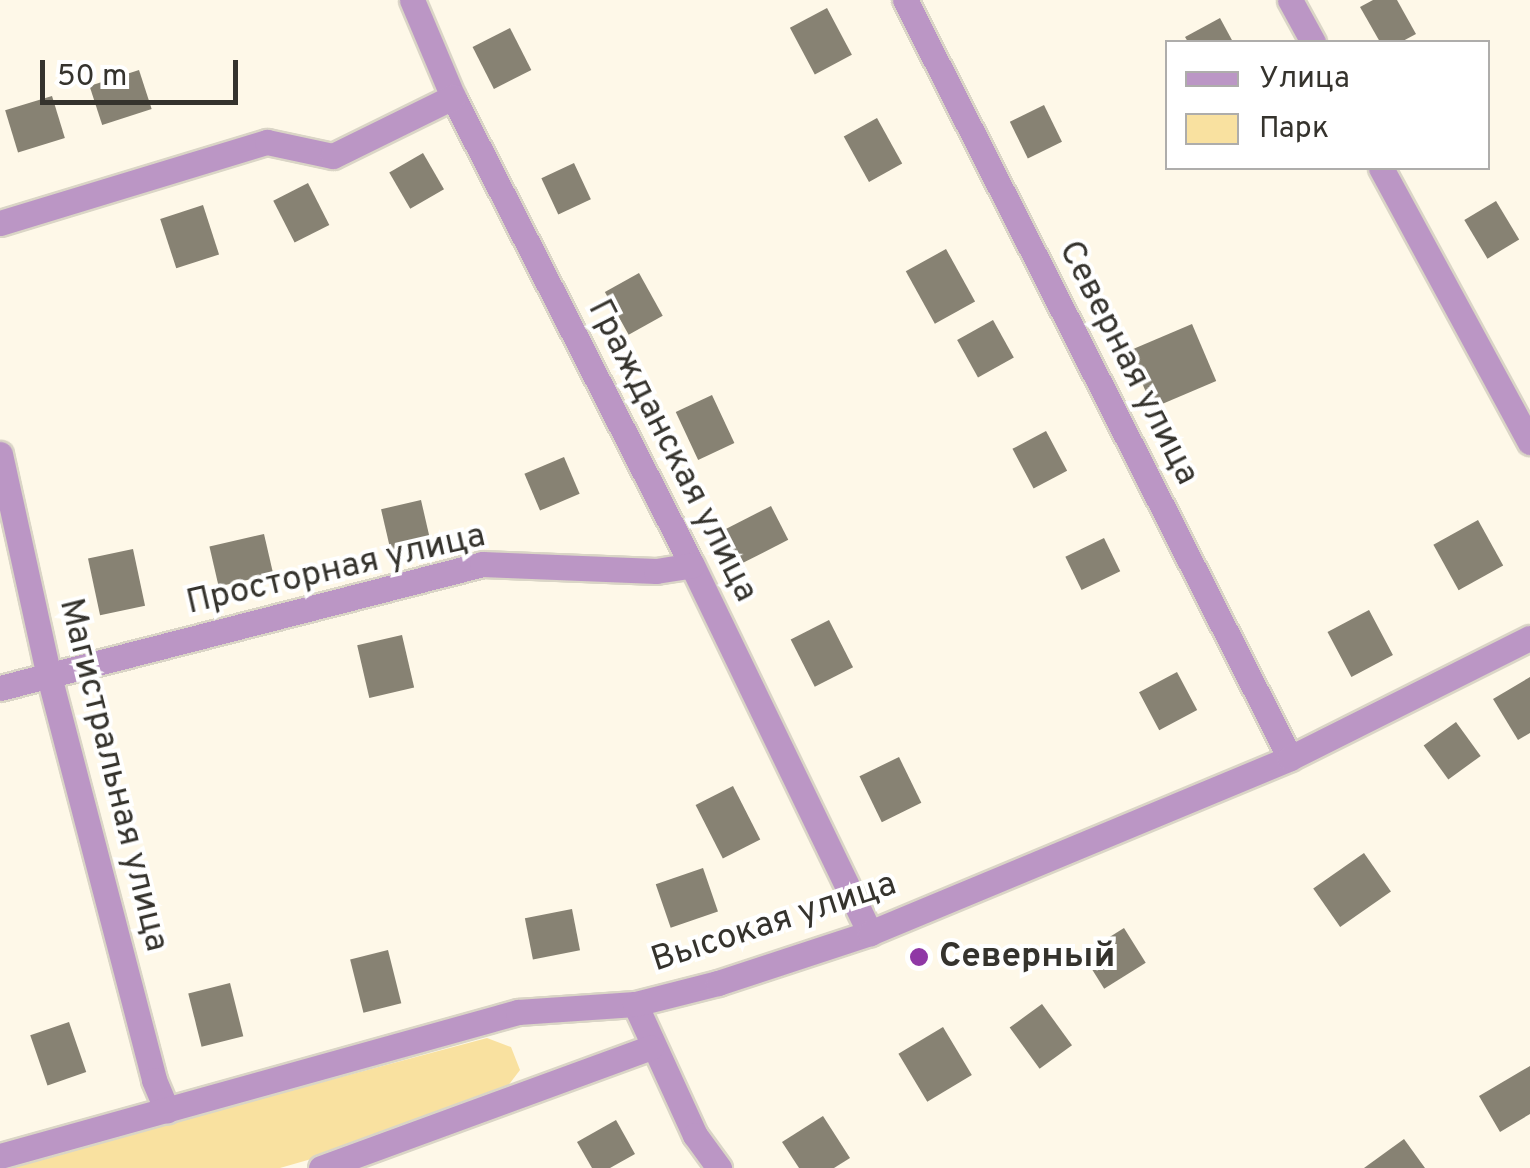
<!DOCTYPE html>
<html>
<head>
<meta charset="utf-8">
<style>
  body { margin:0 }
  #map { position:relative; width:1530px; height:1168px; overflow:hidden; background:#fef8e8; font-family:Overpass,sans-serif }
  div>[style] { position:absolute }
  .green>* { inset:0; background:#f9e1a0 }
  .building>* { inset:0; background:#878273; transform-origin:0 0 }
  .roads { filter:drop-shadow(2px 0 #dad5c6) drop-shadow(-2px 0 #dad5c6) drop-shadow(0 2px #dad5c6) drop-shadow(0 -2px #dad5c6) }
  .minor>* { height:25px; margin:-12.5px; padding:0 12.5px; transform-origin:12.5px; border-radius:12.5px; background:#bb96c5 }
  .dots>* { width:28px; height:28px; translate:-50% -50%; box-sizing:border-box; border:5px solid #fff; border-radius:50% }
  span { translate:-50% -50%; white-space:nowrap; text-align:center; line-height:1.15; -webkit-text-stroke:8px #fff; paint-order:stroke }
  .street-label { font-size:35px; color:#35332d }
  .poi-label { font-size:35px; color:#35332d; font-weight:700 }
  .left { translate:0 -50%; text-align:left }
  .legend { position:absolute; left:1165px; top:40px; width:325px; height:130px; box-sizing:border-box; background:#fff; border:2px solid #aeadab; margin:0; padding:12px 18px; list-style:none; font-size:30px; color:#35332d }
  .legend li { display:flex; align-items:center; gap:20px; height:50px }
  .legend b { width:50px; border:2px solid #aeadab }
  .scale { position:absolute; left:40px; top:60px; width:198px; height:45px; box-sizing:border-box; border:5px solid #35332d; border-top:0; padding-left:12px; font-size:30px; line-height:35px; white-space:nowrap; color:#35332d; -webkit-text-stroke:8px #fff; paint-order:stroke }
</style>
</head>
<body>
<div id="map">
  <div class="green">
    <i style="clip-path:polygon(487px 1038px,511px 1047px,520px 1070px,492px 1107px,280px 1168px,0 1168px)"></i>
  </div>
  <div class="building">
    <i style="clip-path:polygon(1373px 0,1397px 0,1416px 34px,1401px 42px,1380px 42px,1360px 7px)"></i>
    <i style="left:827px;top:8px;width:53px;height:42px;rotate:62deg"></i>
    <i style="clip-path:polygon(1220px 18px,1233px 42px,1188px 42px,1185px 37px)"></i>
    <i style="left:510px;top:28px;width:47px;height:42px;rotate:63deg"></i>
    <i style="left:139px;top:70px;width:41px;height:52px;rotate:72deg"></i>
    <i style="left:52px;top:96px;width:44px;height:49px;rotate:73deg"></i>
    <i style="left:1044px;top:105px;width:41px;height:38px;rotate:64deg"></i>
    <i style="left:877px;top:118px;width:52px;height:38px;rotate:61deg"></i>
    <i style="left:423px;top:153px;width:42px;height:39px;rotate:60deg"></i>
    <i style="left:574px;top:163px;width:40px;height:36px;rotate:65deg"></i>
    <i style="left:308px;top:183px;width:47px;height:39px;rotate:63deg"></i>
    <i style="left:1496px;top:201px;width:45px;height:37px;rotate:59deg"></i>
    <i style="left:203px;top:205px;width:52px;height:45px;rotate:72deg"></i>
    <i style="left:946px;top:249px;width:60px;height:46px;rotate:61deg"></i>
    <i style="left:639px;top:273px;width:49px;height:39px;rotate:61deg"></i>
    <i style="left:993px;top:320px;width:43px;height:41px;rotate:61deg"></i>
    <i style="left:1192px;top:324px;width:62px;height:69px;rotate:67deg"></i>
    <i style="left:712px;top:395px;width:53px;height:40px;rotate:65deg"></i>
    <i style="left:1046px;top:431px;width:45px;height:38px;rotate:62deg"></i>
    <i style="left:564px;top:457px;width:40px;height:43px;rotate:67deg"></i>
    <i style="left:421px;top:500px;width:43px;height:41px;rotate:77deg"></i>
    <i style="left:771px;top:506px;width:38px;height:54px;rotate:63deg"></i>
    <i style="left:1478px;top:520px;width:52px;height:51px;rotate:61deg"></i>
    <i style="left:264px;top:534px;width:41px;height:56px;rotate:77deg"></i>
    <i style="left:1104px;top:538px;width:37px;height:43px;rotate:64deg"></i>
    <i style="left:133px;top:549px;width:58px;height:46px;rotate:78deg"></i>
    <i style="left:1369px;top:610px;width:51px;height:47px;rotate:62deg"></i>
    <i style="left:829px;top:620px;width:53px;height:43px;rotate:63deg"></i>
    <i style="left:402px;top:635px;width:54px;height:46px;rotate:77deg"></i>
    <i style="left:1177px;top:672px;width:43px;height:43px;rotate:62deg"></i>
    <i style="clip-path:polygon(1530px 677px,1530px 733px,1518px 740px,1493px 699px)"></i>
    <i style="left:1456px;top:722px;width:42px;height:40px;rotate:54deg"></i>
    <i style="left:899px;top:757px;width:51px;height:44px;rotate:64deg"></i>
    <i style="left:733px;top:786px;width:60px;height:42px;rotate:63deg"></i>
    <i style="left:1364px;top:853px;width:47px;height:62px;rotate:55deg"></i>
    <i style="left:703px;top:868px;width:46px;height:50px;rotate:71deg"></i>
    <i style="left:572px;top:909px;width:42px;height:48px;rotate:79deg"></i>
    <i style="left:1124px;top:928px;width:41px;height:49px;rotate:58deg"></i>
    <i style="left:388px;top:950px;width:55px;height:39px;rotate:76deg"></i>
    <i style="left:230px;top:983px;width:55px;height:43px;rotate:76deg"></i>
    <i style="left:1042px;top:1004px;width:51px;height:40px;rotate:54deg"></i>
    <i style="left:69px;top:1022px;width:53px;height:41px;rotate:71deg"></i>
    <i style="left:943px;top:1027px;width:56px;height:52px;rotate:59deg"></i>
    <i style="clip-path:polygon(1530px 1066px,1530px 1114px,1500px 1132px,1479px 1096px)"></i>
    <i style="clip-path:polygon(823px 1116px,850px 1158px,834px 1168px,799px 1168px,782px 1142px)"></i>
    <i style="clip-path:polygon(616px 1120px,635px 1154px,610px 1168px,592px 1168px,577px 1142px)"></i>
    <i style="clip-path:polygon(1404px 1139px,1425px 1168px,1364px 1168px)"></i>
  </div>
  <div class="roads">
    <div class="minor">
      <i style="left:412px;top:0;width:105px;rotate:67.1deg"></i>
      <i style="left:453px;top:97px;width:525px;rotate:62.95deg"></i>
      <i style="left:692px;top:565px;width:409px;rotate:64.2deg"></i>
      <i style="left:905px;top:0;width:850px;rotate:63.07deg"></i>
      <i style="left:1290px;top:0;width:48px;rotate:61.3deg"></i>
      <i style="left:1381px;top:168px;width:312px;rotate:61.5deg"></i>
      <i style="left:0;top:223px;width:279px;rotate:-16.9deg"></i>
      <i style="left:267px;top:142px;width:67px;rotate:12deg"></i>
      <i style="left:333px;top:156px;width:134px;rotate:-26.2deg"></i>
      <i style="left:0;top:454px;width:227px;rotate:77.6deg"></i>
      <i style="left:49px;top:676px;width:417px;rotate:75.4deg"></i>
      <i style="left:154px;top:1080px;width:33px;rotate:67deg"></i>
      <i style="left:0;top:688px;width:498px;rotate:-14.4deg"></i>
      <i style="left:482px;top:564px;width:174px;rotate:2.3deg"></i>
      <i style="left:656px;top:571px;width:36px;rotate:-9deg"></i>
      <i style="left:635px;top:1004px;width:144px;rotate:65.4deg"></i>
      <i style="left:695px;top:1135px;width:41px;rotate:54deg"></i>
      <i style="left:0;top:1156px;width:538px;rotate:-15.54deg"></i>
      <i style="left:518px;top:1012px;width:117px;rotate:-3.9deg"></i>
      <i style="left:635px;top:1004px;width:86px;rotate:-14.2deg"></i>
      <i style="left:718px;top:983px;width:160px;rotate:-18.2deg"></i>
      <i style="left:870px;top:933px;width:455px;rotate:-22.6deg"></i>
      <i style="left:1290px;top:758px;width:268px;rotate:-26.6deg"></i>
      <i style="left:321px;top:1168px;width:351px;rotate:-20.1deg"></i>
    </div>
  </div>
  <div class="dots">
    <i style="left:919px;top:957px;background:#8f38a5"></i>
  </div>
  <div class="street-label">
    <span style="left:1128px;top:363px;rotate:63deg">Северная улица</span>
    <span style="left:672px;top:451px;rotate:63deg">Гражданская улица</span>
    <span style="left:336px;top:570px;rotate:-13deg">Просторная улица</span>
    <span style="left:113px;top:775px;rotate:76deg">Магистральная улица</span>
    <span style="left:774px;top:923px;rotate:-18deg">Высокая улица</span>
  </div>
  <div class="poi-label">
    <span class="left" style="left:939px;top:957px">Северный</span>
  </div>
  <ul class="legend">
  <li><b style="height:12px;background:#bb96c5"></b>Улица</li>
  <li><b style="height:28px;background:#f9e1a0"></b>Парк</li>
  </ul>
  <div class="scale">50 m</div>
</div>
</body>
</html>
